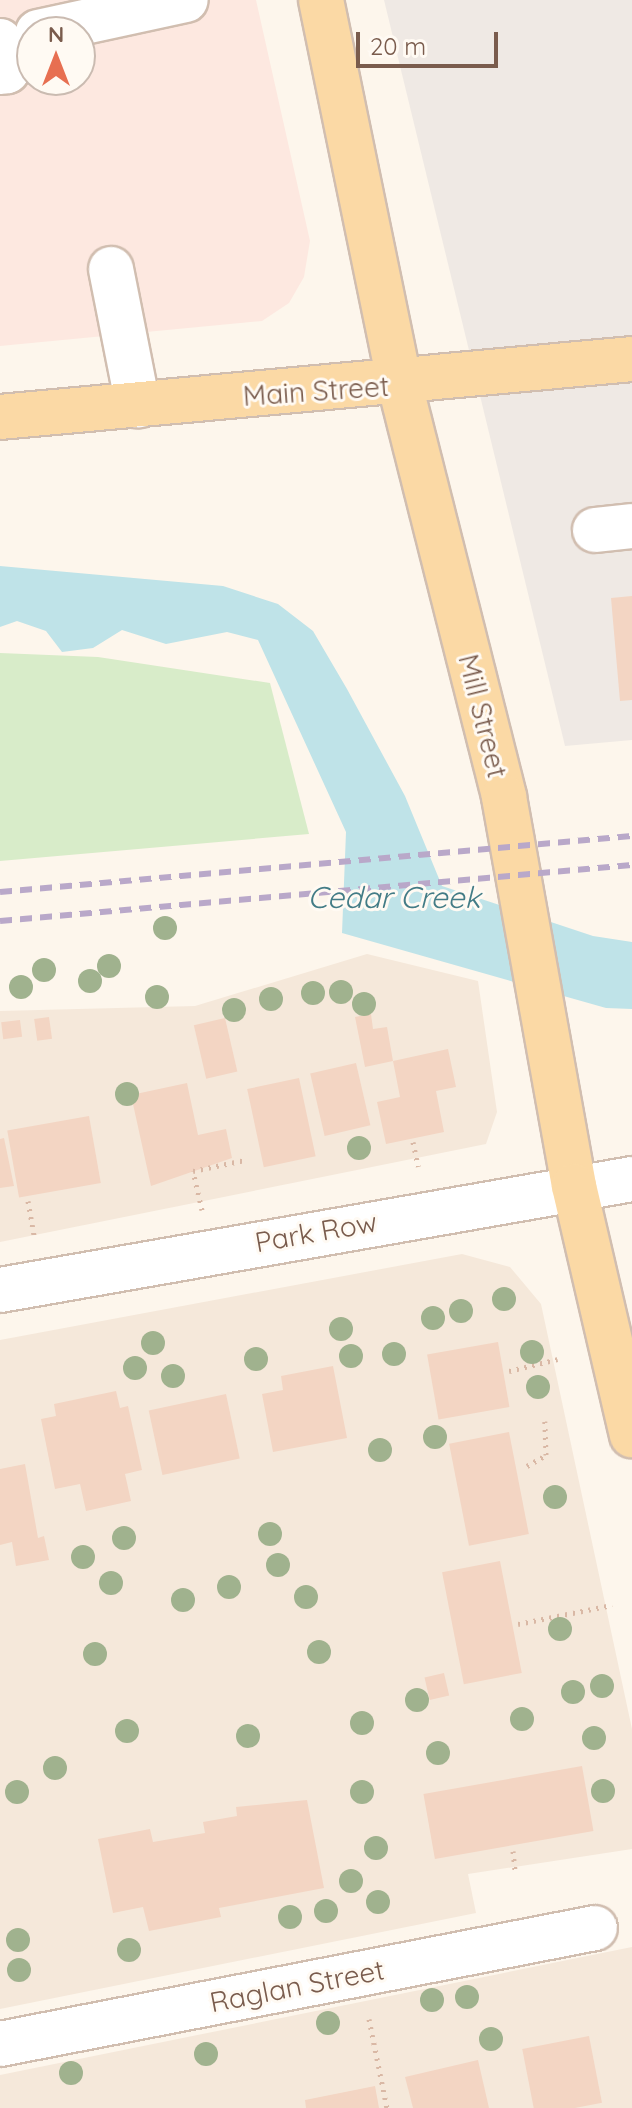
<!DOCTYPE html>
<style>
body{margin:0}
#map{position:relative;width:632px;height:2108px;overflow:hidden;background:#fdf6ec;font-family:Quicksand,sans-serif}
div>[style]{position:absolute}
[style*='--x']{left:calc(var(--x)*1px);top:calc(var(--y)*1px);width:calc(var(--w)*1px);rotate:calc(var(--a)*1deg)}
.residential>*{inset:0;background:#f5e8da}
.commercial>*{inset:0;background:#fde8e0}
.industrial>*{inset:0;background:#efe9e4}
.green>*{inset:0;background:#d8ecc9}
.water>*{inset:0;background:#bfe3e8}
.building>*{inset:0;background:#f3d5c3;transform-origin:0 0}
.path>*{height:5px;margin-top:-2.5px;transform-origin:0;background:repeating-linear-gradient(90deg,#d9b8a5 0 2px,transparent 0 8px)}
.roads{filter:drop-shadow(2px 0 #d1beb0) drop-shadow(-2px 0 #d1beb0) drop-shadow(0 2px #d1beb0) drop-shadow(0 -2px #d1beb0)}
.minor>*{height:44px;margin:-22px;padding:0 22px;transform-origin:22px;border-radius:22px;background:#fff}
.major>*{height:44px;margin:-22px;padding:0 22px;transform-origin:22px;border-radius:22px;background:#fbd9a5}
.rail>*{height:6px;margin-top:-3px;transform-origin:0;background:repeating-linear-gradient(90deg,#b9a8c9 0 12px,transparent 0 20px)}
.trees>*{width:24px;height:24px;margin:-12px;border-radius:50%;background:#a0b28e}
span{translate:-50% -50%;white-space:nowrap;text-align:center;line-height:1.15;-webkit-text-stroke:6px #fffaf3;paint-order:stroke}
.street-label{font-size:28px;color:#7a5c4d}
.water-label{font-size:30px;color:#437c86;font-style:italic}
.north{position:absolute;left:16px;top:16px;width:80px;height:80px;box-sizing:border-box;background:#fffaf3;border:2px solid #cabbb1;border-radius:50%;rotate:0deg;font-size:22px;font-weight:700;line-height:32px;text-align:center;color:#7a5c4d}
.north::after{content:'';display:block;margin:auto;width:28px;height:36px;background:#e76f51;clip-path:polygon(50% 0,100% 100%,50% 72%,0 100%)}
.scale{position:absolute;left:356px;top:32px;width:142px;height:36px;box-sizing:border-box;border:4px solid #7a5c4d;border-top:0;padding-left:10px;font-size:24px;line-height:28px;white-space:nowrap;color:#7a5c4d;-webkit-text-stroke:6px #fffaf3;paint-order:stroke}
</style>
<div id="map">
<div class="residential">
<div style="clip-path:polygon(367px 954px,478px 981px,497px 1112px,486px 1144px,0 1242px,0 1011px,195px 1006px)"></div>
<div style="clip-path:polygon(462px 1254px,510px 1267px,541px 1304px,632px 1729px,632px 1849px,468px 1874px,476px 1913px,0 2009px,0 1340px)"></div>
<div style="clip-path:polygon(632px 1947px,632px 2108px,0 2108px,0 2075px)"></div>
</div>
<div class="commercial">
<div style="clip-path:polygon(evenodd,0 0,256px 0,310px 241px,304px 277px,289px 303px,262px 321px,0 346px,0 0,32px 32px,80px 32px,80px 80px,32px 80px,32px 32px)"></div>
</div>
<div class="industrial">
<div style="clip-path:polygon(384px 0,632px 0,632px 740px,565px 746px)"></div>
</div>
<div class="green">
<div style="clip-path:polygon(0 653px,98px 657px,270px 683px,309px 834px,0 861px)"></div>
</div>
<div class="water">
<div style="clip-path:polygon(0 566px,223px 586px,278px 604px,313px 631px,347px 689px,405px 796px,442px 886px,593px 936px,632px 942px,632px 1009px,606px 1008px,342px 933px,346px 832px,258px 640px,227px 632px,166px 644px,122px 630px,93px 648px,62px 652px,46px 631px,17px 621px,0 627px)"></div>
</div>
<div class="building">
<div style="clip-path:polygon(632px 596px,632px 700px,620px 701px,611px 598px)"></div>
<div style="clip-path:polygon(371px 1014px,373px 1029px,387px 1027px,393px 1061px,448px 1049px,456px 1087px,436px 1091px,444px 1132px,386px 1144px,377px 1102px,400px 1097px,393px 1061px,365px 1067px,355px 1017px)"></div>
<div style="left:49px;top:1017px;width:22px;height:15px;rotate:82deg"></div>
<div style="left:225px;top:1018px;width:55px;height:32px;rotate:77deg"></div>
<div style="left:20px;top:1020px;width:17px;height:19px;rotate:83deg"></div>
<div style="left:356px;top:1063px;width:64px;height:47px;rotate:77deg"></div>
<div style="left:299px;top:1078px;width:80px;height:53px;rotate:78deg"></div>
<div style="clip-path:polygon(187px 1083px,198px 1135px,226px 1129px,232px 1158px,151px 1186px,131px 1095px)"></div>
<div style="left:89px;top:1116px;width:68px;height:83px;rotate:80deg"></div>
<div style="clip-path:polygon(4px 1138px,14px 1186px,0 1188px,0 1139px)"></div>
<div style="left:498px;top:1342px;width:66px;height:72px;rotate:80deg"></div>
<div style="clip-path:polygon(333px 1366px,347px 1438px,273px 1452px,262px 1394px,283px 1390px,281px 1376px)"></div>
<div style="clip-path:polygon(116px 1391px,120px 1408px,128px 1406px,142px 1470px,125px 1474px,131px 1501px,86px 1511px,80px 1484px,55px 1489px,41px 1419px,56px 1416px,54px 1404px)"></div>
<div style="left:226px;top:1394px;width:66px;height:79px;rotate:78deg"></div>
<div style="left:509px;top:1432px;width:104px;height:61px;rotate:79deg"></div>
<div style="clip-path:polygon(25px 1464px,38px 1538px,44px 1536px,49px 1560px,16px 1566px,12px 1542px,0 1545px,0 1469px)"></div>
<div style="left:500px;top:1561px;width:114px;height:59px;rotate:79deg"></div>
<div style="left:444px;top:1673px;width:23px;height:20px;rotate:77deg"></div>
<div style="left:582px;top:1766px;width:66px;height:161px;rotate:80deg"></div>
<div style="clip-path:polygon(307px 1800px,324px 1888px,219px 1908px,221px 1917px,149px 1931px,143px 1907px,113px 1913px,98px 1839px,150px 1829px,153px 1842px,205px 1833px,203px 1822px,237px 1816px,236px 1807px)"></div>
<div style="left:589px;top:2036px;width:68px;height:68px;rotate:79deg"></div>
<div style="clip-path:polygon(478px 2060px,489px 2108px,413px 2108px,405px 2077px)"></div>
<div style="clip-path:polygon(375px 2086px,379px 2108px,306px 2108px,305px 2100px)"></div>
</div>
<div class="path">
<div style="--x:413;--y:1142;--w:25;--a:78"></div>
<div style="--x:28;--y:1201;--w:39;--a:80"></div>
<div style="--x:202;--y:1210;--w:40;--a:-103"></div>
<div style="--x:193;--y:1171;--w:53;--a:-11.9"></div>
<div style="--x:509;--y:1371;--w:50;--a:-13.8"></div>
<div style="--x:527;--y:1466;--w:22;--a:-30"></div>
<div style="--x:546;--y:1455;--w:34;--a:-92"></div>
<div style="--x:518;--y:1624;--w:96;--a:-11.4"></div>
<div style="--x:513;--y:1851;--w:20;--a:84"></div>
<div style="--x:369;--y:2019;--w:91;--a:78.6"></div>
</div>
<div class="roads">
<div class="minor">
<div style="--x:38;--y:32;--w:151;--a:-12.2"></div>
<div style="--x:0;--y:41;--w:31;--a:77"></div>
<div style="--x:7;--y:71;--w:7;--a:172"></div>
<div style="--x:111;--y:269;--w:139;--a:78.8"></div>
<div style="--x:595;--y:530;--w:37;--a:-6"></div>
<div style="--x:0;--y:1290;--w:642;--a:-9.96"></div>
<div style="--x:0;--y:2044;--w:606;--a:-11.03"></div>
</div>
<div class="major">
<div style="--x:321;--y:0;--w:393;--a:78.4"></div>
<div style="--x:400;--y:385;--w:425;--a:75.8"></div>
<div style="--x:504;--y:797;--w:395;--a:79.8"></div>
<div style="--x:574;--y:1186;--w:256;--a:76.9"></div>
<div style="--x:0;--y:417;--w:635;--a:-5.24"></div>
</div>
</div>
<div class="rail">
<div style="--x:0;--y:892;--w:634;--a:-5.06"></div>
<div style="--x:0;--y:921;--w:634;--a:-5.06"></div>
</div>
<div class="trees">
<div style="left:165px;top:928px"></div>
<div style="left:109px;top:966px"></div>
<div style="left:44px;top:970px"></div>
<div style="left:90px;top:981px"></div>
<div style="left:21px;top:987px"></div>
<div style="left:341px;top:992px"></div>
<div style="left:313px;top:993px"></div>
<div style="left:157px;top:997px"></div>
<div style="left:271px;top:999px"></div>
<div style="left:364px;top:1004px"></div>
<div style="left:234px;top:1010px"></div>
<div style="left:127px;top:1094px"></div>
<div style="left:359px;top:1148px"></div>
<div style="left:504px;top:1299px"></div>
<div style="left:461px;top:1311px"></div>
<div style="left:433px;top:1318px"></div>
<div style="left:341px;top:1329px"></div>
<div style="left:153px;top:1343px"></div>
<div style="left:532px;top:1352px"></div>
<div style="left:394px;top:1354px"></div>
<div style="left:351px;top:1356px"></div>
<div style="left:256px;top:1359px"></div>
<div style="left:135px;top:1368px"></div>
<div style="left:173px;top:1376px"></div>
<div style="left:538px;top:1387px"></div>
<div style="left:435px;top:1437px"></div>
<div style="left:380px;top:1450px"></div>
<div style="left:555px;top:1497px"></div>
<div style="left:270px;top:1534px"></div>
<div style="left:124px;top:1538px"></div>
<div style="left:83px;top:1557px"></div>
<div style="left:278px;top:1565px"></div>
<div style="left:111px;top:1583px"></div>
<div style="left:229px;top:1587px"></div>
<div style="left:306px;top:1597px"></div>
<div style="left:183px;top:1600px"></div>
<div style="left:560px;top:1629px"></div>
<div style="left:319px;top:1652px"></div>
<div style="left:95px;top:1654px"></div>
<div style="left:602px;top:1686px"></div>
<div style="left:573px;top:1692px"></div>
<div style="left:417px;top:1700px"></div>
<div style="left:522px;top:1719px"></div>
<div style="left:362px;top:1723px"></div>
<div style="left:127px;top:1731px"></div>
<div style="left:248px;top:1736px"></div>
<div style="left:594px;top:1738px"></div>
<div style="left:438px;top:1753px"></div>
<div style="left:55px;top:1768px"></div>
<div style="left:603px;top:1791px"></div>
<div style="left:17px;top:1792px"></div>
<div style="left:362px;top:1792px"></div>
<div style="left:376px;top:1848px"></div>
<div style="left:351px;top:1881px"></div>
<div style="left:378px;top:1902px"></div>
<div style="left:326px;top:1911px"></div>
<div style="left:290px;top:1917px"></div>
<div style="left:18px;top:1940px"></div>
<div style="left:129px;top:1950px"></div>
<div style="left:19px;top:1970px"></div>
<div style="left:467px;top:1997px"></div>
<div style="left:432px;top:2000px"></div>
<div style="left:328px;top:2023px"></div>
<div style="left:491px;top:2039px"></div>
<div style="left:206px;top:2054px"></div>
<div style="left:71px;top:2073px"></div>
</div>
<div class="street-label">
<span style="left:316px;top:391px;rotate:-4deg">Main Street</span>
<span style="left:483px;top:716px;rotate:76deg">Mill Street</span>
<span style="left:316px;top:1232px;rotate:-10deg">Park Row</span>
<span style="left:297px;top:1986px;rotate:-11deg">Raglan Street</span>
</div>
<div class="water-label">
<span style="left:394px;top:897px">Cedar Creek</span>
</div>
<div class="north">N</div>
<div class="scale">20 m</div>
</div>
